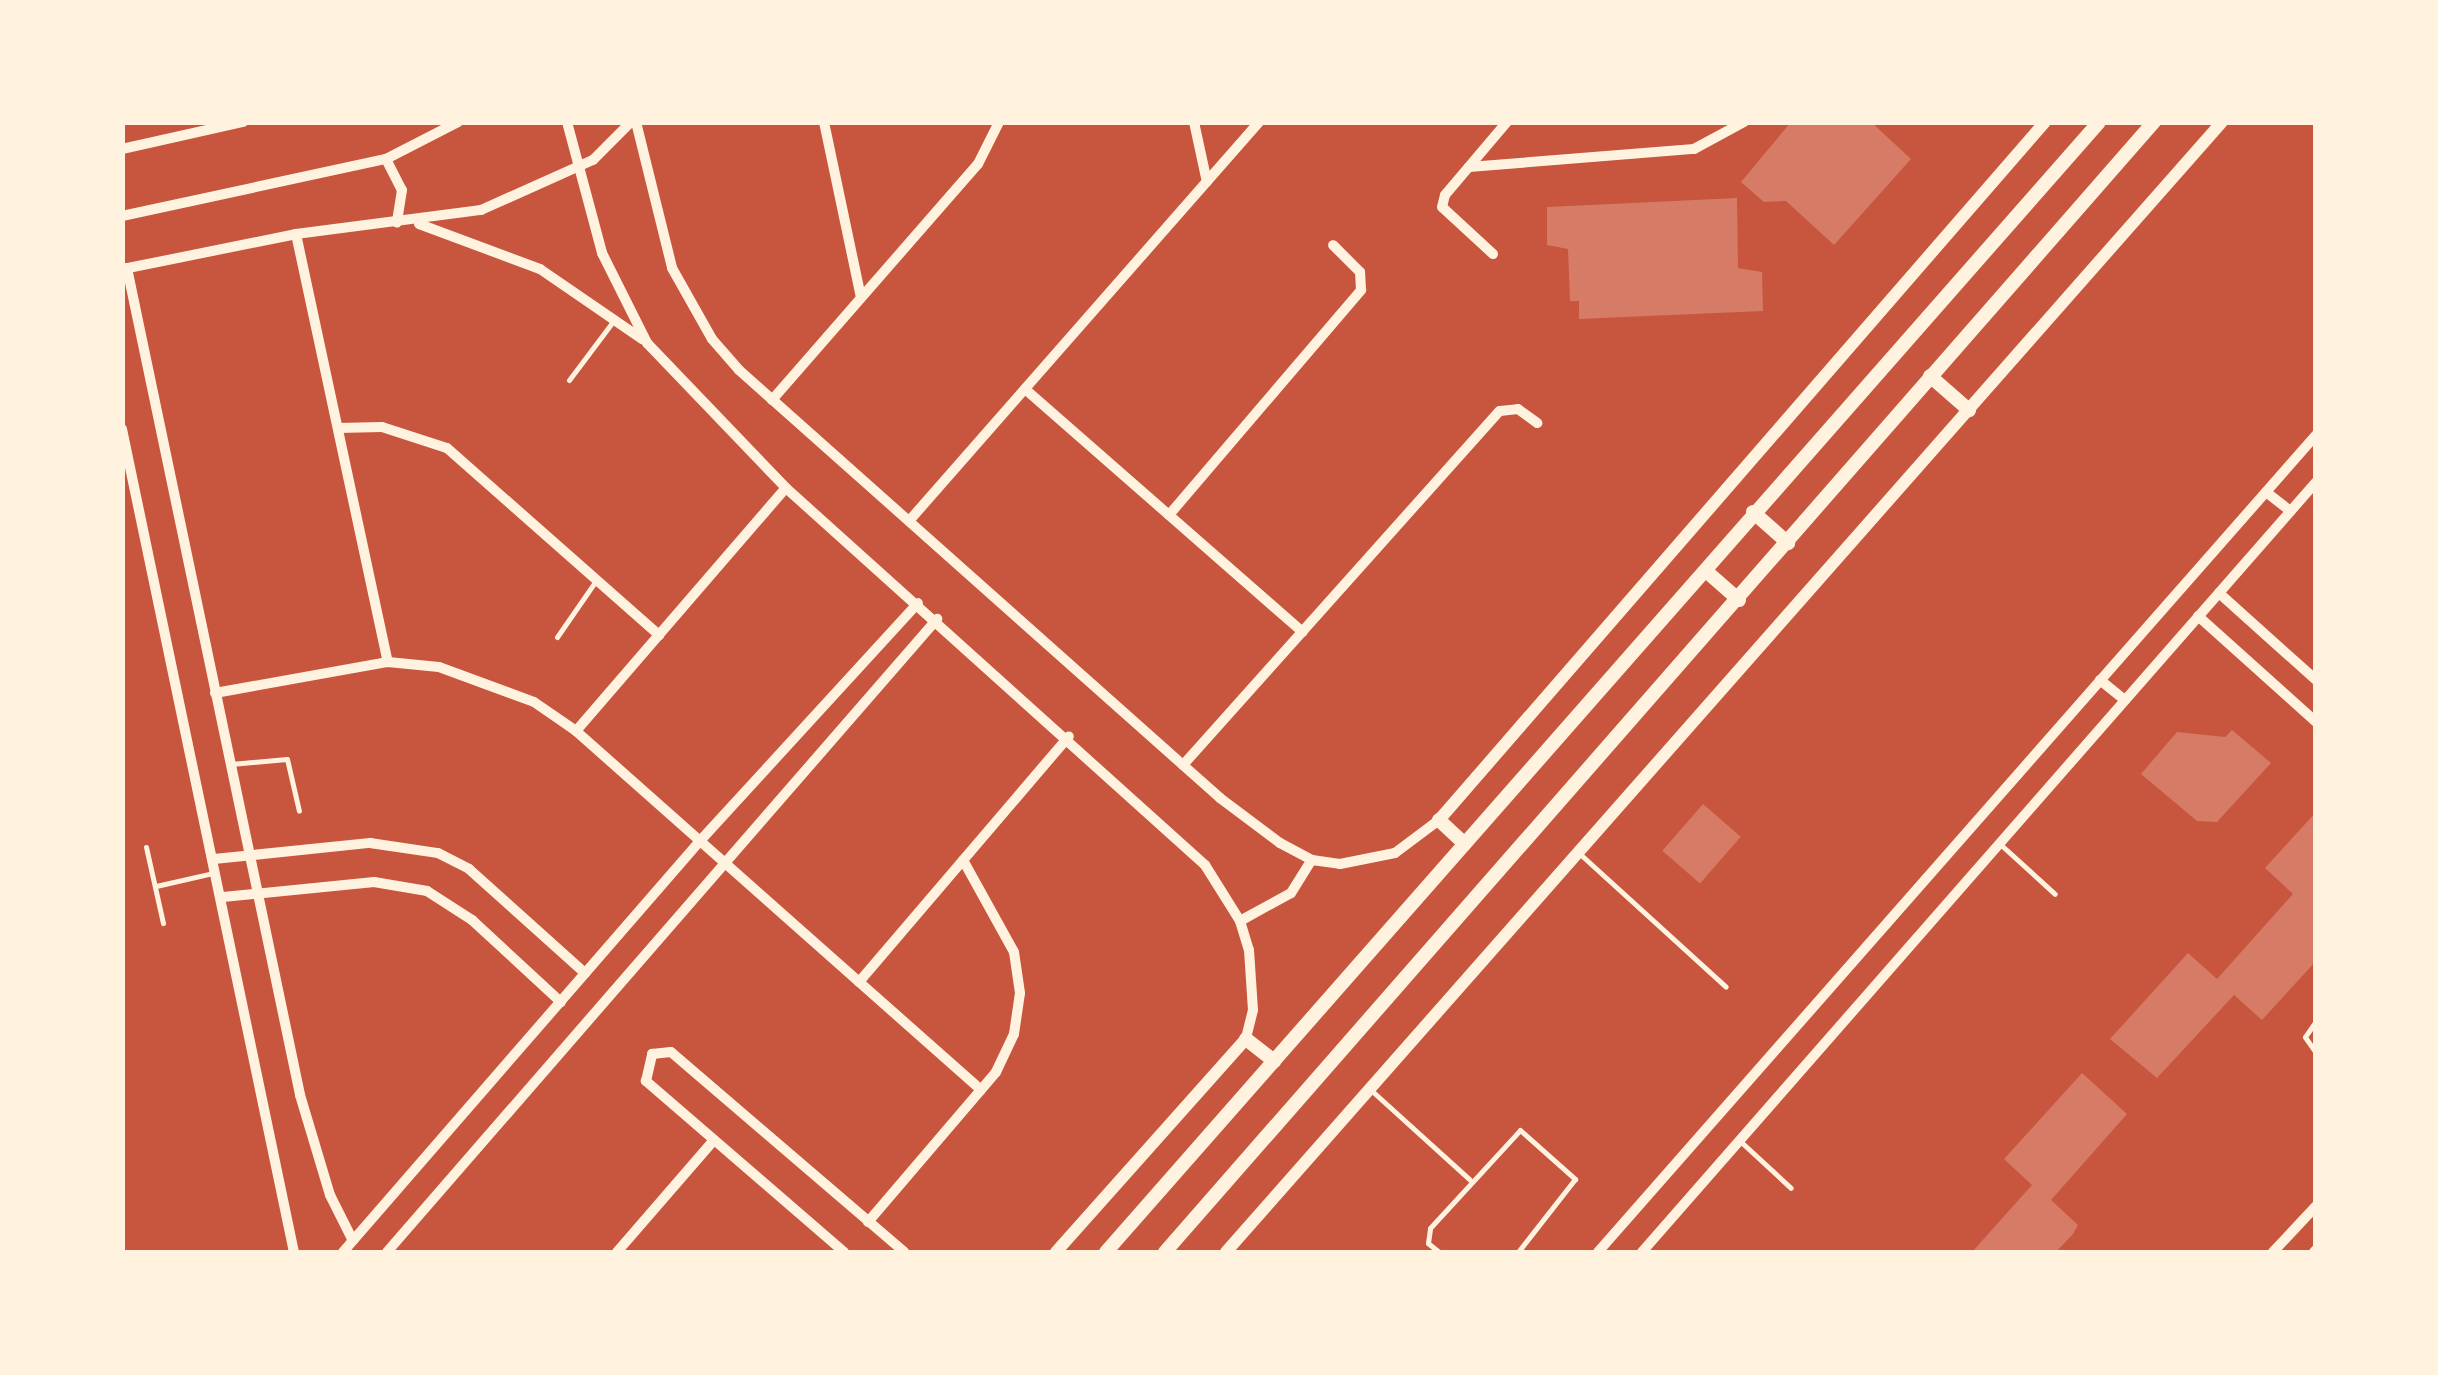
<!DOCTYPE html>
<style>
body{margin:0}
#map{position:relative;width:2438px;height:1375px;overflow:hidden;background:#c8553d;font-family:Barlow,sans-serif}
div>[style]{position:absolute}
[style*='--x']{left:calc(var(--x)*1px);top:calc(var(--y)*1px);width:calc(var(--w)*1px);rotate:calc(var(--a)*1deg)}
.building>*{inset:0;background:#d67c66;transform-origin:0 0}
.service>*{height:5px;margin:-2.5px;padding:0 2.5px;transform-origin:2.5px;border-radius:2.5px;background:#fff3e0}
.minor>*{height:10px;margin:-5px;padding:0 5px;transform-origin:5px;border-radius:5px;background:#fff3e0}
.tertiary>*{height:12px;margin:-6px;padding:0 6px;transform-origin:6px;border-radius:6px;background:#fff3e0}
.secondary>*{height:14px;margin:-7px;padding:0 7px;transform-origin:7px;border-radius:7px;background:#fff3e0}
span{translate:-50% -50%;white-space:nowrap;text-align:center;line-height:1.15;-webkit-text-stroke:8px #fff3e0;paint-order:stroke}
.frame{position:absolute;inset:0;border:125px solid #fff3e0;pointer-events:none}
</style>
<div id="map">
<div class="building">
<div style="clip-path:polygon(1791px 122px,1871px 122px,1911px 159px,1834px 245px,1786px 201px,1764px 202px,1741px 182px)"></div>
<div style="clip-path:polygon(1737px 198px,1738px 268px,1762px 272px,1763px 311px,1579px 319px,1579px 301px,1570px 301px,1568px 249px,1547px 245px,1547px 207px)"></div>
<div style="clip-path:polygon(2232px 730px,2271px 763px,2217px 822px,2197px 821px,2141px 774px,2177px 732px,2225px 737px)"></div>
<div style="left:1703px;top:804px;width:50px;height:62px;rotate:41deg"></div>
<div style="clip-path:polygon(2316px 812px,2316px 961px,2262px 1020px,2234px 995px,2157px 1078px,2110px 1039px,2188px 953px,2217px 979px,2293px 894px,2265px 868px)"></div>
<div style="clip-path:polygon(2082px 1073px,2127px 1114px,2051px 1200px,2078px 1225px,2073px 1234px,2056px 1252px,1972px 1252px,2032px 1185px,2004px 1159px)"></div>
</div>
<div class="service">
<div style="--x:569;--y:380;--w:75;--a:-53.1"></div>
<div style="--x:557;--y:637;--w:67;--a:-55.4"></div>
<div style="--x:231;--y:764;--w:56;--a:-5.1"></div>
<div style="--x:287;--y:759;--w:53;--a:77"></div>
<div style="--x:2000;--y:844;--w:74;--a:42.3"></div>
<div style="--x:146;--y:847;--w:78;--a:77.4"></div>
<div style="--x:1580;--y:854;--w:197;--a:42.3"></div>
<div style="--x:156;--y:886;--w:58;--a:-12.8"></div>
<div style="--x:2316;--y:1021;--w:19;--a:125"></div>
<div style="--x:2305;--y:1037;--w:19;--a:55"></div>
<div style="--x:1372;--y:1091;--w:132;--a:42.2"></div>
<div style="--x:1740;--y:1141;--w:69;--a:42.7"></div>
<div style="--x:1439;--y:1252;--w:14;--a:-141"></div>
<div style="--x:1428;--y:1243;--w:15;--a:-82"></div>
<div style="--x:1430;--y:1228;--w:133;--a:-47.4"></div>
<div style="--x:1520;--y:1130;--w:74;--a:41.7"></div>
<div style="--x:1575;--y:1179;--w:93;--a:128"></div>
</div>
<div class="minor">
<div style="--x:567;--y:122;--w:136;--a:75"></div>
<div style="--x:602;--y:253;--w:101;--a:63.4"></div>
<div style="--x:647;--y:343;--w:201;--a:46.2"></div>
<div style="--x:786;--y:488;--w:564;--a:41.98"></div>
<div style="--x:1205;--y:865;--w:66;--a:58"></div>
<div style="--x:1240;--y:921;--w:30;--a:73"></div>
<div style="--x:1249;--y:950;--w:60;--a:86.2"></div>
<div style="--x:1253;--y:1010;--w:30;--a:104"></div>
<div style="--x:636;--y:122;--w:150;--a:76.1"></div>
<div style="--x:672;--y:268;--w:81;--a:60.6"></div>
<div style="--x:712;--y:339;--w:41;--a:48.9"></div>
<div style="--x:739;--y:370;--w:644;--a:41.66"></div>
<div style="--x:1220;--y:798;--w:75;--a:36.9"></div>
<div style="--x:1280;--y:843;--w:36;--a:28"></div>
<div style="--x:1312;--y:860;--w:28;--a:8"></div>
<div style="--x:1340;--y:864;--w:56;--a:-11.3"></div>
<div style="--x:1395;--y:853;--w:55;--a:-36.9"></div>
<div style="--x:824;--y:122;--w:179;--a:78.1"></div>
<div style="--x:1194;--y:122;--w:61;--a:77.8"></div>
<div style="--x:122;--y:149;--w:124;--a:-12.6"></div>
<div style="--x:386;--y:159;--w:35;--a:63"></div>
<div style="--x:402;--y:190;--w:33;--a:99"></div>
<div style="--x:1469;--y:167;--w:226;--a:-4.6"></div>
<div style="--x:1694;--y:149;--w:57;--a:-28.4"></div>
<div style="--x:122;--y:216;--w:270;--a:-12.2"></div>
<div style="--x:386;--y:159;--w:81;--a:-27.2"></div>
<div style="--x:419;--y:224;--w:129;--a:20.4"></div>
<div style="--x:540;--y:269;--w:124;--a:34.5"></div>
<div style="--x:296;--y:234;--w:438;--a:77.9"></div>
<div style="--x:1493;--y:254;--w:69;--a:-137.3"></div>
<div style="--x:1442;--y:207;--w:12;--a:-76"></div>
<div style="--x:1445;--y:195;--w:96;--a:-49.7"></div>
<div style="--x:127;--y:268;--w:845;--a:78.18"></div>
<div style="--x:300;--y:1095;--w:104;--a:73.3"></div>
<div style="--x:330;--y:1195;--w:51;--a:63.4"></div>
<div style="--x:123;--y:269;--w:177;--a:-11.4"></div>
<div style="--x:296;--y:234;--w:187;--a:-7.4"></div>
<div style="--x:481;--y:210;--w:123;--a:-24.1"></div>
<div style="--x:593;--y:160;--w:54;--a:-45"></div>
<div style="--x:1025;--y:389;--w:369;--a:41.2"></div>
<div style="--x:772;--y:400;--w:313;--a:-48.9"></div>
<div style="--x:978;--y:164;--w:47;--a:-63.4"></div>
<div style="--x:338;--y:428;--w:44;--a:-1.3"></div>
<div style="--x:382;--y:427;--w:68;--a:17.9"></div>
<div style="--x:447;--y:448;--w:283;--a:41.4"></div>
<div style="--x:122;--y:429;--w:841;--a:78.2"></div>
<div style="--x:2266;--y:492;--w:31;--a:38"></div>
<div style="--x:1169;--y:515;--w:296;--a:-49.5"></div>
<div style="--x:1361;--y:290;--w:18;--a:-93"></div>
<div style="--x:1360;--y:272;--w:38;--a:-135"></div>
<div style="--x:909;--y:521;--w:531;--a:-48.74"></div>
<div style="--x:2219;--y:593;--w:130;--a:41.9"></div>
<div style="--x:2198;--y:616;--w:159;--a:41.9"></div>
<div style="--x:2100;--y:680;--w:32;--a:39"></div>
<div style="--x:215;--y:693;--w:176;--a:-10.2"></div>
<div style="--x:388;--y:662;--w:51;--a:5.6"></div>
<div style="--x:439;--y:667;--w:101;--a:20.2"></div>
<div style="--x:534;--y:702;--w:51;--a:34.6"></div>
<div style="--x:576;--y:731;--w:541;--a:41.55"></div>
<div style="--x:576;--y:731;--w:321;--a:-49.2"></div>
<div style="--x:1183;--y:765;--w:475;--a:-48.2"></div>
<div style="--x:1500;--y:411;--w:18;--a:-6"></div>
<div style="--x:1518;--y:409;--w:24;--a:36"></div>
<div style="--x:214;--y:859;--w:157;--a:-5.9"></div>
<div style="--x:370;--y:843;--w:69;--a:8.4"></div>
<div style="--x:438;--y:853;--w:35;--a:27"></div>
<div style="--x:469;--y:869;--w:156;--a:41.9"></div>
<div style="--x:223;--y:897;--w:152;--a:-5.7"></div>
<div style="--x:374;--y:882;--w:54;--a:9.6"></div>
<div style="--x:427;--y:891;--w:54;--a:32.8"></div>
<div style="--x:472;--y:920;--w:121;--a:42.7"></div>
<div style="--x:1240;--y:921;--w:58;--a:-28.8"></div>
<div style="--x:1291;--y:893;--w:39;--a:-58"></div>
<div style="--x:859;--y:982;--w:323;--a:-49.5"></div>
<div style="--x:868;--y:1222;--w:197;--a:-49.5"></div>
<div style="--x:996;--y:1072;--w:42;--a:-64.7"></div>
<div style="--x:1014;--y:1034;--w:41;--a:-81.7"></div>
<div style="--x:1020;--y:993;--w:41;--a:-98.3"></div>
<div style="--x:1014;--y:952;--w:105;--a:-119"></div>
<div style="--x:343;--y:1252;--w:543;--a:-49.03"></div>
<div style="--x:699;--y:842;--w:324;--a:-47.5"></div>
<div style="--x:387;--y:1252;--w:839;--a:-49.01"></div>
<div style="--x:617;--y:1252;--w:148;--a:-49.1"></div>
<div style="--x:844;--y:1252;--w:262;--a:-139.2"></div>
<div style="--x:646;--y:1081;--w:28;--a:-77"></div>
<div style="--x:652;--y:1054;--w:19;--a:-6"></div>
<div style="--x:671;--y:1052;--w:307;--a:40.6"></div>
<div style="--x:1598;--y:1252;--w:1088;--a:-48.69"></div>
<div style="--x:1642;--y:1252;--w:1023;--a:-48.8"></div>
<div style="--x:2273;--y:1252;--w:63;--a:-46.9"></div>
<div style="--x:2314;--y:1252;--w:3;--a:-45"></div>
</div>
<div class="tertiary">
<div style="--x:1439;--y:820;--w:924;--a:-49.04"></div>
<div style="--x:1056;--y:1252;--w:285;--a:-48.3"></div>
<div style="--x:1226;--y:1252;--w:1506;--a:-48.61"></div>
</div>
<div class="secondary">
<div style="--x:1930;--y:376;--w:52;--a:41.1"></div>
<div style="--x:1753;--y:512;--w:47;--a:41.5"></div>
<div style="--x:1706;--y:571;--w:44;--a:41.3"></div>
<div style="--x:1439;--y:820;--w:35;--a:43"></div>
<div style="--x:1246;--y:1039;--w:36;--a:38"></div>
<div style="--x:1106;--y:1252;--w:1504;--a:-48.69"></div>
<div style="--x:1165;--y:1252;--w:1502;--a:-48.81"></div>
</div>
<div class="frame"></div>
</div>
